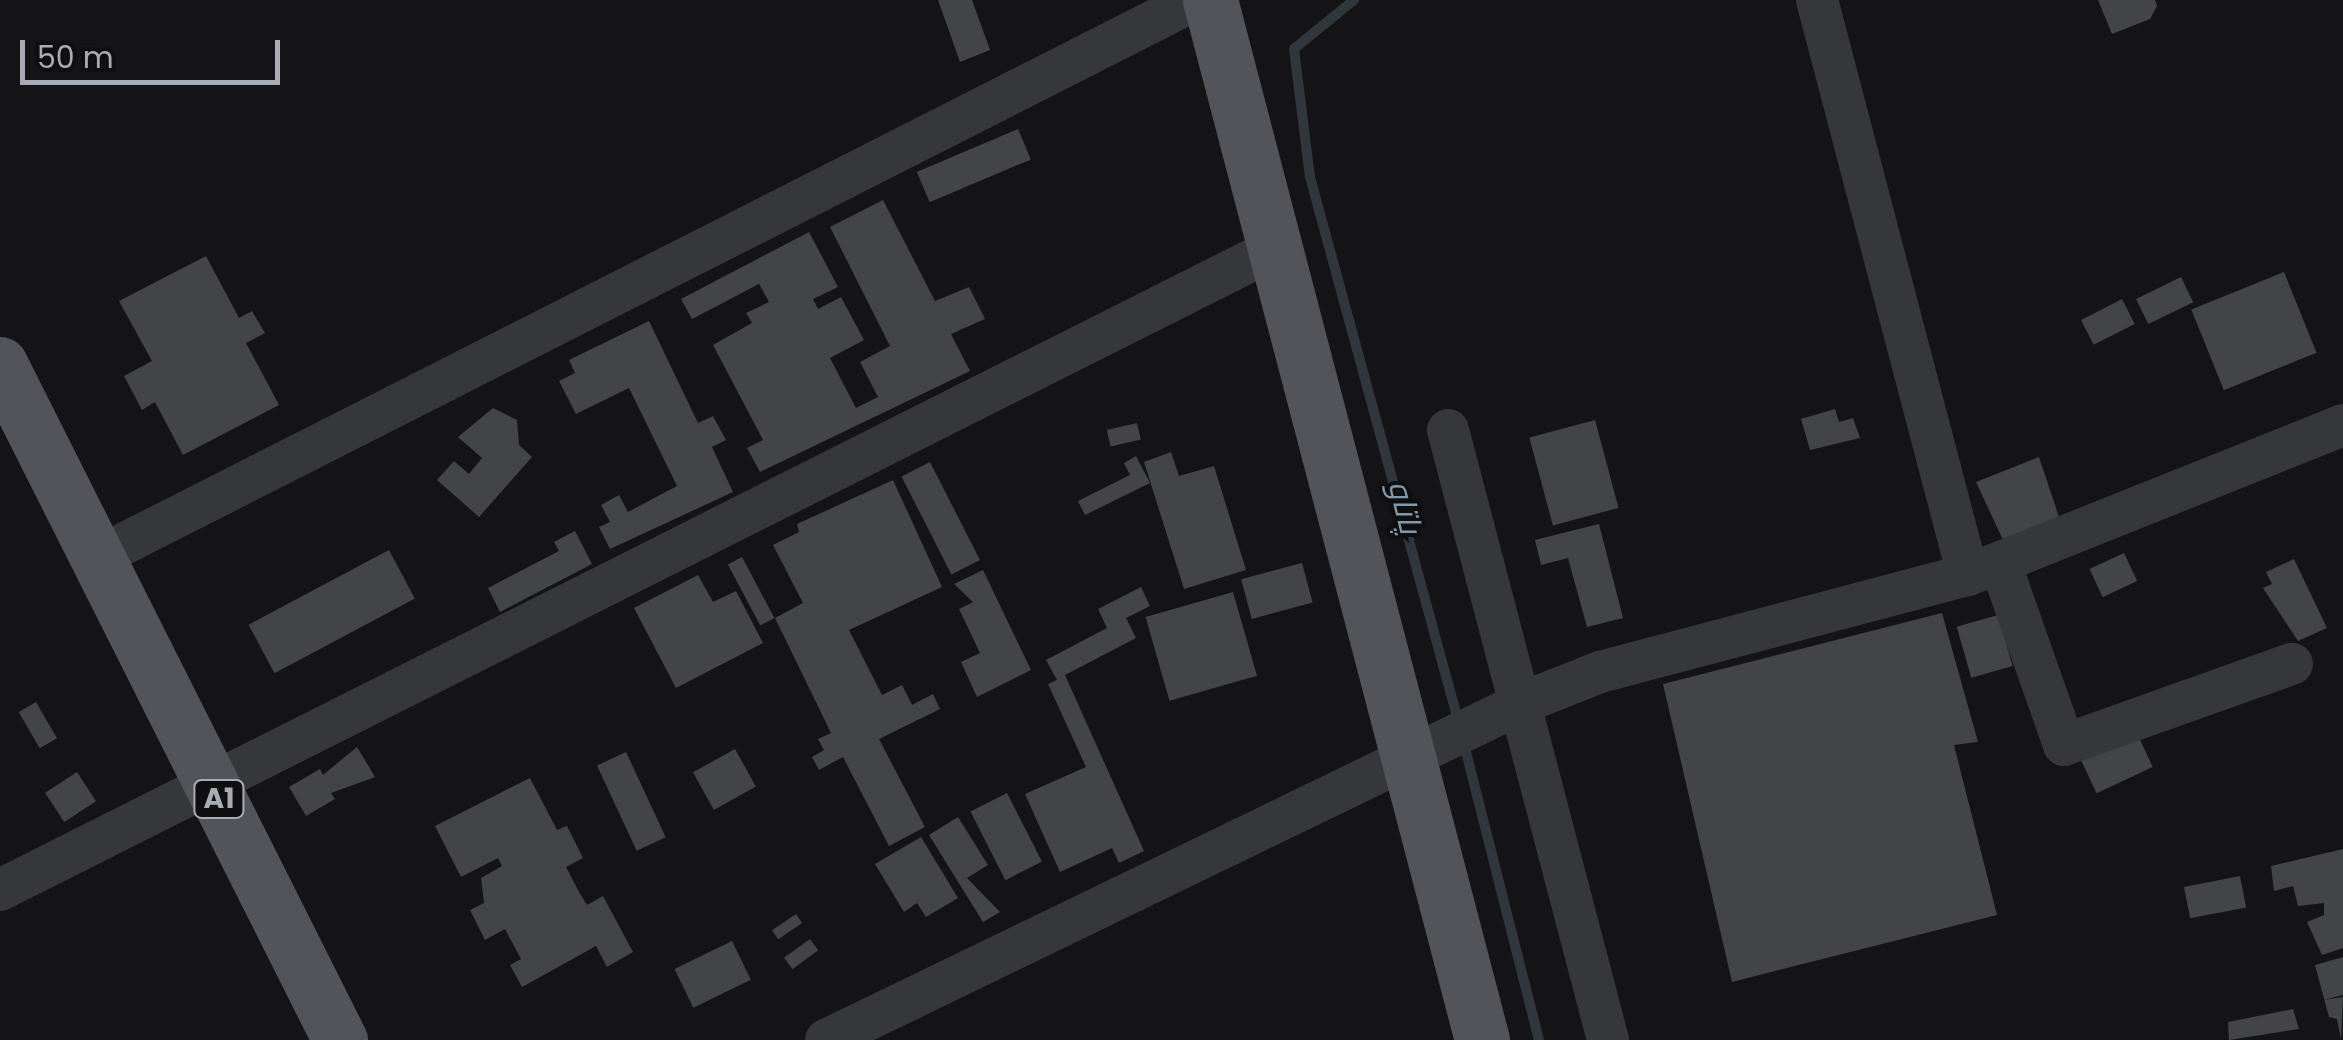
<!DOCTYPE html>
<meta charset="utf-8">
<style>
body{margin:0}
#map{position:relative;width:2343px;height:1040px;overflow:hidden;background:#141416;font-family:Poppins,Cairo,sans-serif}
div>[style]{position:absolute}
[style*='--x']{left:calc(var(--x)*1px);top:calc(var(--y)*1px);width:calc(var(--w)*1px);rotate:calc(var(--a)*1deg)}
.stream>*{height:10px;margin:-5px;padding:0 5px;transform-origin:5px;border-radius:5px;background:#2f373d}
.building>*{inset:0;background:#434448;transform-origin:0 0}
.minor>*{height:42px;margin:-21px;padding:0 21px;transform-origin:21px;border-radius:21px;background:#36373a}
.primary>*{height:55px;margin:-27.5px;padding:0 27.5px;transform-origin:27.5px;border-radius:27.5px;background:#525459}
span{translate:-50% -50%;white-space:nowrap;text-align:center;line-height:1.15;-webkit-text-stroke:8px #0f0f11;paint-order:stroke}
.shield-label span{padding:2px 8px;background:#0f0f11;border:2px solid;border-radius:8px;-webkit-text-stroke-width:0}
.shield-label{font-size:28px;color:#a8acb4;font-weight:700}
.water-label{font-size:32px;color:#8399ab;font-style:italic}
.scale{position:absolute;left:20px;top:40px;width:260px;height:45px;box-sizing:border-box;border:5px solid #a8acb4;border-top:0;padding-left:12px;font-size:30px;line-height:35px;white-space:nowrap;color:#a8acb4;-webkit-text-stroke:8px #0f0f11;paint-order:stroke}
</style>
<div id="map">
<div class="stream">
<div style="--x:1354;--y:0;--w:77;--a:140.8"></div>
<div style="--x:1294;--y:49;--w:129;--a:82.9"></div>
<div style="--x:1310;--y:177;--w:567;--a:74.76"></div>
<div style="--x:1463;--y:740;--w:309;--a:75.8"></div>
</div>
<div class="building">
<div style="clip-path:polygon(938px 0,972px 0,990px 50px,960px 62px)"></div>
<div style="clip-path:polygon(2098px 0,2155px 0,2157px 6px,2150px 19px,2112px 34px)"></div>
<div style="left:1018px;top:129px;width:33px;height:110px;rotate:67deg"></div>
<div style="clip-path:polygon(883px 200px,935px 301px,969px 287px,985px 319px,951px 334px,970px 371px,760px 472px,747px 448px,763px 440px,713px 345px,752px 323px,746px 313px,769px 302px,759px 284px,692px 319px,681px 299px,809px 232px,838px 287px,813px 299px,818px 309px,841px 297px,864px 340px,830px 358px,856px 408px,878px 397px,860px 362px,890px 346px,830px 227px)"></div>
<div style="clip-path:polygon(206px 256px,239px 318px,252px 311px,265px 333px,246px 343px,279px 405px,183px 455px,155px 402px,142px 410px,124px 376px,152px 361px,119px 301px)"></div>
<div style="left:2284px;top:272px;width:87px;height:100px;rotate:68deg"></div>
<div style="left:2181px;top:277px;width:28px;height:50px;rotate:64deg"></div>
<div style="left:2122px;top:299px;width:28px;height:46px;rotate:63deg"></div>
<div style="clip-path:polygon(649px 321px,698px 423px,713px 416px,726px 440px,712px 447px,733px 492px,610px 549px,599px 527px,610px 522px,601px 505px,619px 495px,628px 512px,677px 486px,629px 388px,576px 414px,559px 381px,575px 373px,569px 360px)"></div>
<div style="clip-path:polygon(493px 408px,517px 420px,519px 445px,532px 457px,479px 517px,437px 480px,454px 461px,469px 474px,482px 458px,458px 437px)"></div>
<div style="clip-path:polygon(1835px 409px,1839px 422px,1853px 418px,1860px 438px,1810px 450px,1801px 419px)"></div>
<div style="left:1595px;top:420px;width:91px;height:68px;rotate:75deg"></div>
<div style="left:1137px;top:423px;width:17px;height:31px;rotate:77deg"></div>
<div style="clip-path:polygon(1171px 452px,1179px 476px,1214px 466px,1246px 570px,1184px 589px,1144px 462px)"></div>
<div style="clip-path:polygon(1136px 456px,1150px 483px,1085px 515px,1078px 501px,1130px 475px,1124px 463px)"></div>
<div style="clip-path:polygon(2039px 457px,2060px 520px,2003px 540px,1976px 482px)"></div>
<div style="left:930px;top:462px;width:110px;height:32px;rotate:63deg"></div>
<div style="clip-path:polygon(893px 480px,942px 587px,849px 630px,882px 695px,902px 685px,912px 705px,933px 694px,940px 709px,879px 739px,925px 827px,889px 846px,843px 757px,819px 770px,812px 757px,824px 750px,818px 739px,831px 733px,775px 618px,803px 603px,773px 545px,799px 532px,797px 524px)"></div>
<div style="clip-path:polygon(1599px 524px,1623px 618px,1587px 627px,1568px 558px,1541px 565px,1535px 540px)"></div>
<div style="clip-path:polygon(575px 531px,592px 564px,500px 612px,488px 588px,559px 551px,554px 542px)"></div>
<div style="left:389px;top:550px;width:55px;height:159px;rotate:62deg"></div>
<div style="left:2124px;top:553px;width:31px;height:38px;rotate:65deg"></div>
<div style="left:742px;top:557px;width:69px;height:16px;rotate:62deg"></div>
<div style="clip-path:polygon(2294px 559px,2327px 628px,2298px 641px,2263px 588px,2272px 584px,2266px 572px)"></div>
<div style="left:1302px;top:563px;width:41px;height:63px;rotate:75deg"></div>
<div style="clip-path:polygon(983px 570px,1031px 670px,977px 697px,961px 662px,980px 653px,959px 609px,973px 602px,954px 584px)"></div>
<div style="clip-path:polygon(698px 575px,713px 602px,736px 591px,763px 643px,676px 688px,634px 608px)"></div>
<div style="clip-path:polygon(1141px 587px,1150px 606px,1126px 618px,1136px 638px,1065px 675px,1144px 851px,1119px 863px,1112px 848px,1060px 872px,1025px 794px,1086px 767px,1048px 684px,1057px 680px,1046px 660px,1107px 628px,1098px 609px)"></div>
<div style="left:1233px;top:592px;width:87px;height:91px;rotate:74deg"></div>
<div style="clip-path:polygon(1942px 613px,1978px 742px,1954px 745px,1997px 915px,1732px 982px,1663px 684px)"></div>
<div style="left:1998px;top:615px;width:53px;height:43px;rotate:74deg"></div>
<div style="left:36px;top:702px;width:42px;height:20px;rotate:60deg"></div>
<div style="left:2135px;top:729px;width:42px;height:62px;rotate:65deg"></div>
<div style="clip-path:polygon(357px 747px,375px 777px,331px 793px,335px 799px,306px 816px,289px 787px,320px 769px,323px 775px)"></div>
<div style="left:735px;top:749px;width:43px;height:48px;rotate:61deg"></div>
<div style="left:626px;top:752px;width:94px;height:32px;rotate:65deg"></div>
<div style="left:77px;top:772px;width:35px;height:38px;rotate:57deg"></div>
<div style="clip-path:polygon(530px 778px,557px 830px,567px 826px,583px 858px,566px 867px,579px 892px,587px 905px,603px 896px,633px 952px,607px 967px,596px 946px,522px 987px,510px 965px,521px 959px,505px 929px,485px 940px,470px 910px,484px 903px,481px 878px,502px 866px,498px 858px,461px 877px,435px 826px)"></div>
<div style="left:1007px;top:793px;width:77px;height:41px;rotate:63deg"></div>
<div style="clip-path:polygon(958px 817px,988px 865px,967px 878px,1000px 912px,983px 922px,929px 835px)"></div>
<div style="clip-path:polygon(921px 837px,958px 898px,926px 917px,917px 903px,904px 912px,875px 864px)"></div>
<div style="clip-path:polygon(2343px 849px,2343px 948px,2322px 955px,2307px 922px,2324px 915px,2324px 903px,2298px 906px,2293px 886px,2274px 891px,2271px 866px)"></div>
<div style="left:2240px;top:876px;width:32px;height:57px;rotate:79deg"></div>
<div style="left:796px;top:914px;width:11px;height:29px;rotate:56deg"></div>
<div style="left:810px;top:939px;width:14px;height:32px;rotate:54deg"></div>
<div style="left:732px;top:941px;width:43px;height:64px;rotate:64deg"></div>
<div style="clip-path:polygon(2343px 957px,2343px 995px,2324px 1000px,2343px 997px,2341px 1040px,2337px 1019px,2329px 1017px,2315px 965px)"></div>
<div style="clip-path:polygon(2293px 1009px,2299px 1029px,2229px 1040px,2228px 1022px)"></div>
</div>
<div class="minor">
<div style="--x:1817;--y:0;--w:594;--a:75.29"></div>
<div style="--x:1448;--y:430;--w:631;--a:75.3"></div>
<div style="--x:96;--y:558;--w:1233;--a:-26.92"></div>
<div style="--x:2000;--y:563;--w:193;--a:70.6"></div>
<div style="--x:2064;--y:745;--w:242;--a:-19.6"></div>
<div style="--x:0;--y:890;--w:1428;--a:-26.71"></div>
<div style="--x:826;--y:1040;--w:773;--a:-25.84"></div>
<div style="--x:1522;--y:703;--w:84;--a:-21.7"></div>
<div style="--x:1600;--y:672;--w:381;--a:-14.8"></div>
<div style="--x:1968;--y:575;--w:404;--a:-21.8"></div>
</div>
<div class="primary">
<div style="--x:1210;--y:0;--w:1075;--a:75.34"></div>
<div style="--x:0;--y:364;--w:757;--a:63.3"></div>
</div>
<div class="shield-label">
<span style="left:219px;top:799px">A1</span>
</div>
<div class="water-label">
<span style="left:1405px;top:507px;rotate:76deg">پاتاو</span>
</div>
<div class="scale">50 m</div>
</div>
